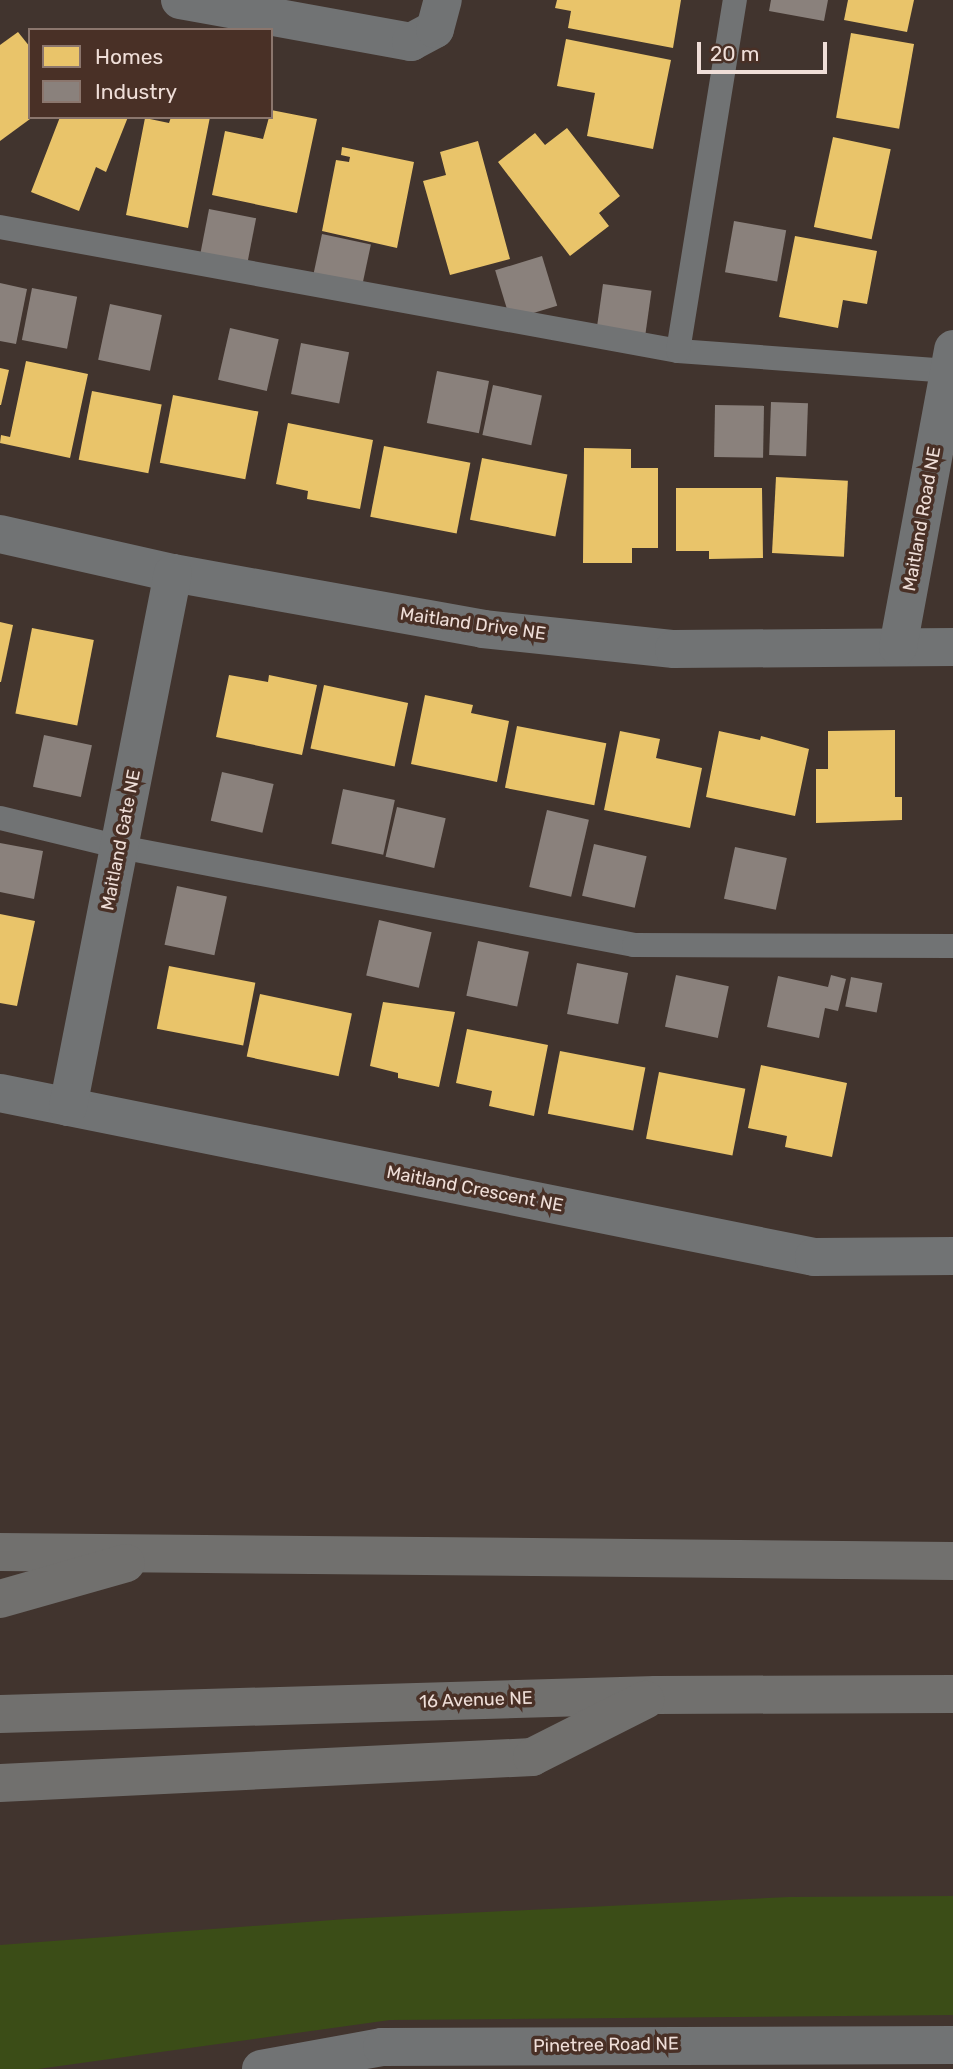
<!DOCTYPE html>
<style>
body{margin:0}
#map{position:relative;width:953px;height:2069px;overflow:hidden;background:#41342e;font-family:Rubik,sans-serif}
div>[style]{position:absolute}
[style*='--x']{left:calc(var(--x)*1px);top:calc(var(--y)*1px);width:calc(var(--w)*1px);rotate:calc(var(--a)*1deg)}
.green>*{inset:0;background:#3b4d17}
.homes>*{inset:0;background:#e9c46a;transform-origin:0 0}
.industry>*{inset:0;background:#8a817c;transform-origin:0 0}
.lane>*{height:24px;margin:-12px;padding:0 12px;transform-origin:12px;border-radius:12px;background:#717374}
.street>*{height:38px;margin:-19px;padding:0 19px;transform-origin:19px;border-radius:19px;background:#717374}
.highway>*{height:38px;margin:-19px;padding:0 19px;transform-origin:19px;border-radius:19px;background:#71706e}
span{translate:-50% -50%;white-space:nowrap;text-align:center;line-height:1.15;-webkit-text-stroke:7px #493026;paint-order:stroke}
.street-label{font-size:18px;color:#efded8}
.legend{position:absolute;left:28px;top:28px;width:245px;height:91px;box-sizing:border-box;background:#493026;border:2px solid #8b766d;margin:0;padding:9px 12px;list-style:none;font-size:21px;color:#efded8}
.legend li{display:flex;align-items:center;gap:14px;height:35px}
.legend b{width:35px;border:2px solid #8b766d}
.scale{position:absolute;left:697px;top:42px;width:130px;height:32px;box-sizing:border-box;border:4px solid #efded8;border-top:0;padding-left:9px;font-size:21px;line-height:24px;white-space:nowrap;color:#efded8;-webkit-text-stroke:5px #493026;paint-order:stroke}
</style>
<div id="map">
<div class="green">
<div style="clip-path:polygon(953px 1896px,953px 2015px,390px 2020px,38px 2069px,0 2069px,0 1945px,346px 1919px,789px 1897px)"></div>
</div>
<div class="homes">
<div style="clip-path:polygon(557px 0,681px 0,673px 48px,568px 28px,571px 11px,555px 8px)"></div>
<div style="clip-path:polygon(848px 0,914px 0,907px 32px,844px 20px)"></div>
<div style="clip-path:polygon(18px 32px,30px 47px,30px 119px,0 141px,0 45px)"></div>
<div style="left:851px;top:33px;width:64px;height:86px;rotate:10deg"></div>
<div style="clip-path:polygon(566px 39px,671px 60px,653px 149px,587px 136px,595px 93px,557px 86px)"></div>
<div style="clip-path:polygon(271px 110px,317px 119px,297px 213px,212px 195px,225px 131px,263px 139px)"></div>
<div style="clip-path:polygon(60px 117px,128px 117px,106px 172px,96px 167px,79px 211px,31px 192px)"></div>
<div style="clip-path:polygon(171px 117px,210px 117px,188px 228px,126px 215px,145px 118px,169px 123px)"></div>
<div style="clip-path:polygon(567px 128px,620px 196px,599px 213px,609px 226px,570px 256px,498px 162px,535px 133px,545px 145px)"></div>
<div style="left:833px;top:137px;width:59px;height:92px;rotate:12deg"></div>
<div style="clip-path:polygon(478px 141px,510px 259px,450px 275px,423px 181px,446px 175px,440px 152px)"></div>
<div style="clip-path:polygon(342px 147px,414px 162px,397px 248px,322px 231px,336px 160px,349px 162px,350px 157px,341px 155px)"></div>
<div style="clip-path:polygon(795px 236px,877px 251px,867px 304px,843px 300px,838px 328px,779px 317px)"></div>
<div style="clip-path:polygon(26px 361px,88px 374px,70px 458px,0 443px,1px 435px,10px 437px)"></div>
<div style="clip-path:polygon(0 368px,9px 370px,1px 405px,0 405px)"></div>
<div style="left:92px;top:391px;width:71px;height:70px;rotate:11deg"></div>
<div style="left:173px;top:395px;width:87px;height:69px;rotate:11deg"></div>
<div style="clip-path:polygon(288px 423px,373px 440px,360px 509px,307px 499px,308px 491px,276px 484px)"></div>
<div style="left:384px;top:446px;width:88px;height:72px;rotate:11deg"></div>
<div style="clip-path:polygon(584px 448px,631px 449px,631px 468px,658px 468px,658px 548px,632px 548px,632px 563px,583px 563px)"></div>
<div style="left:482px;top:458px;width:87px;height:63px;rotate:11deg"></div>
<div style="left:776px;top:477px;width:72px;height:76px;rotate:3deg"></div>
<div style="clip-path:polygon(676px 488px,762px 488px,763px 558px,709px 559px,709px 551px,676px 551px)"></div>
<div style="clip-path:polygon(0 622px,13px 625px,1px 682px,0 682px)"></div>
<div style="left:32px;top:628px;width:63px;height:87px;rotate:11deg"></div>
<div style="clip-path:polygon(229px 675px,268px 682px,269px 675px,317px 685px,302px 755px,216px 737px)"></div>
<div style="left:324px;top:685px;width:86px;height:65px;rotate:12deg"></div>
<div style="clip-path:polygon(425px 695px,473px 705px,471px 713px,509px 721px,497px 782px,411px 764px)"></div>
<div style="left:517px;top:726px;width:91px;height:63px;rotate:11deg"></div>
<div style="clip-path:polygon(895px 730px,895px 797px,902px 797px,902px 820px,816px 823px,816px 769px,828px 769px,828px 731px)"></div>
<div style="clip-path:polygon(620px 731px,660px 739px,656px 758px,702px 768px,690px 828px,604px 810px)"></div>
<div style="clip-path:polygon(719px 731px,760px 740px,761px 736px,809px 749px,795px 816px,706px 797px)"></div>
<div style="clip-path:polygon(0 914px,35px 921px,17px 1006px,0 1003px)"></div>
<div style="left:169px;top:966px;width:88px;height:64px;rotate:11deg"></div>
<div style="left:260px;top:994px;width:94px;height:64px;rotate:12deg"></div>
<div style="clip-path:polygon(383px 1002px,455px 1012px,439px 1087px,398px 1078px,398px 1073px,370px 1066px)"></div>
<div style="clip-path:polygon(467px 1029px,548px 1045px,534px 1116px,489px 1106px,492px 1091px,456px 1083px)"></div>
<div style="left:560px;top:1051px;width:87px;height:64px;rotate:11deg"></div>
<div style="clip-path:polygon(761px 1065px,847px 1083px,832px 1157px,785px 1147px,787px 1136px,748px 1128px)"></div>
<div style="left:659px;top:1072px;width:88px;height:68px;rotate:11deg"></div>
</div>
<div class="industry">
<div style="clip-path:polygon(771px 0,828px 0,824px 21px,769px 11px)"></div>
<div style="left:209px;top:209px;width:48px;height:47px;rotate:11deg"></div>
<div style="left:734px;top:221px;width:53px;height:52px;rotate:10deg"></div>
<div style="left:322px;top:234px;width:50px;height:46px;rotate:12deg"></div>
<div style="left:542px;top:256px;width:52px;height:49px;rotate:73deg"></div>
<div style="clip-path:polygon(0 283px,27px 289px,16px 344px,0 341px)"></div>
<div style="left:603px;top:284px;width:49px;height:49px;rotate:8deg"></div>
<div style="left:32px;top:288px;width:46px;height:53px;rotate:11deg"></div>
<div style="left:110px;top:304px;width:53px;height:57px;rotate:12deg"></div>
<div style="left:230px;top:328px;width:50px;height:53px;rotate:13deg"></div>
<div style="left:301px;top:343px;width:49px;height:52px;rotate:11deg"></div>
<div style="left:437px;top:371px;width:53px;height:53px;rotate:11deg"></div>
<div style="left:493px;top:385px;width:50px;height:51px;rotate:12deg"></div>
<div style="left:771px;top:402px;width:37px;height:53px;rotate:2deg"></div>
<div style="left:715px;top:405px;width:49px;height:52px;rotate:1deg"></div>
<div style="left:44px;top:735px;width:49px;height:53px;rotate:12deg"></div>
<div style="left:222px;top:772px;width:53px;height:50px;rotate:13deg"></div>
<div style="left:343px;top:789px;width:53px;height:56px;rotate:12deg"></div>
<div style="left:397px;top:807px;width:50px;height:51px;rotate:13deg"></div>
<div style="left:547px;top:810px;width:43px;height:79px;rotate:13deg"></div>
<div style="clip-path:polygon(0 843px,43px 851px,34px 899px,0 892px)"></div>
<div style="left:594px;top:844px;width:54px;height:53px;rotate:13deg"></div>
<div style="left:735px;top:847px;width:53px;height:53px;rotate:12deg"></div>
<div style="left:177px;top:886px;width:51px;height:60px;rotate:12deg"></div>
<div style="left:379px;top:920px;width:54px;height:57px;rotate:13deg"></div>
<div style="left:478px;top:941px;width:52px;height:56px;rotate:12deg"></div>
<div style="left:577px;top:963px;width:52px;height:52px;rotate:11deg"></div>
<div style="left:676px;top:975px;width:54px;height:53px;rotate:12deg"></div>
<div style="clip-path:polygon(831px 975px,846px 979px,838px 1011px,825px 1008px,819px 1038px,767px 1027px,778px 976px,828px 987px)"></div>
<div style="left:851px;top:977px;width:32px;height:30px;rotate:11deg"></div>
</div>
<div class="lane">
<div style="--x:0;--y:227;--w:689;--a:10.36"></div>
<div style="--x:678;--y:351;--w:276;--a:4.2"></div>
<div style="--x:678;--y:351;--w:356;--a:-80.8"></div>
<div style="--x:0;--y:818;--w:123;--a:13.6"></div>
<div style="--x:120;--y:847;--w:523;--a:10.79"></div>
<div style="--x:634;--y:945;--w:319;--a:0.2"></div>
</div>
<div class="street">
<div style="--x:180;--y:0;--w:235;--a:10.3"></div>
<div style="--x:411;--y:42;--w:27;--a:-28"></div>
<div style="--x:435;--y:29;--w:30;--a:-75"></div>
<div style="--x:0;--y:534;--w:177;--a:12.7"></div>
<div style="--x:173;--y:573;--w:315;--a:10.2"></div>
<div style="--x:483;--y:629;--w:192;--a:6"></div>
<div style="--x:674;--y:649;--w:279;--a:-0.4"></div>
<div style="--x:898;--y:647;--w:303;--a:-79.5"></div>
<div style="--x:0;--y:1093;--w:830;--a:11.39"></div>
<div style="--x:814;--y:1257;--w:139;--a:-0.4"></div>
<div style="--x:68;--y:1107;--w:544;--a:-78.88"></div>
<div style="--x:261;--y:2069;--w:123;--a:-10.3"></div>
<div style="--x:382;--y:2047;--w:571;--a:-0.2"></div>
</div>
<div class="highway">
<div style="--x:0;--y:1552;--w:953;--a:0.54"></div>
<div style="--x:0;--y:1599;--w:131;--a:-15.9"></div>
<div style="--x:0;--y:1714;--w:656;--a:-1.66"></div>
<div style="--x:656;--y:1695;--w:297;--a:-0.2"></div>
<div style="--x:0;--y:1783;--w:533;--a:-2.8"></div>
<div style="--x:532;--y:1757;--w:127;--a:-26.8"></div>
</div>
<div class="street-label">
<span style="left:922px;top:519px;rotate:-80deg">Maitland Road NE</span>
<span style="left:473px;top:624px;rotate:8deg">Maitland Drive NE</span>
<span style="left:121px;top:840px;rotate:-79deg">Maitland Gate NE</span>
<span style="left:475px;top:1189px;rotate:11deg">Maitland Crescent NE</span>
<span style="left:476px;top:1700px;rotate:-2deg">16 Avenue NE</span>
<span style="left:606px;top:2045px;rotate:-1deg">Pinetree Road NE</span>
</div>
<ul class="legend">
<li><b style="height:19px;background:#e9c46a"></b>Homes</li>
<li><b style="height:19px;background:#8a817c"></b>Industry</li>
</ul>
<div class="scale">20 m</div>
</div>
